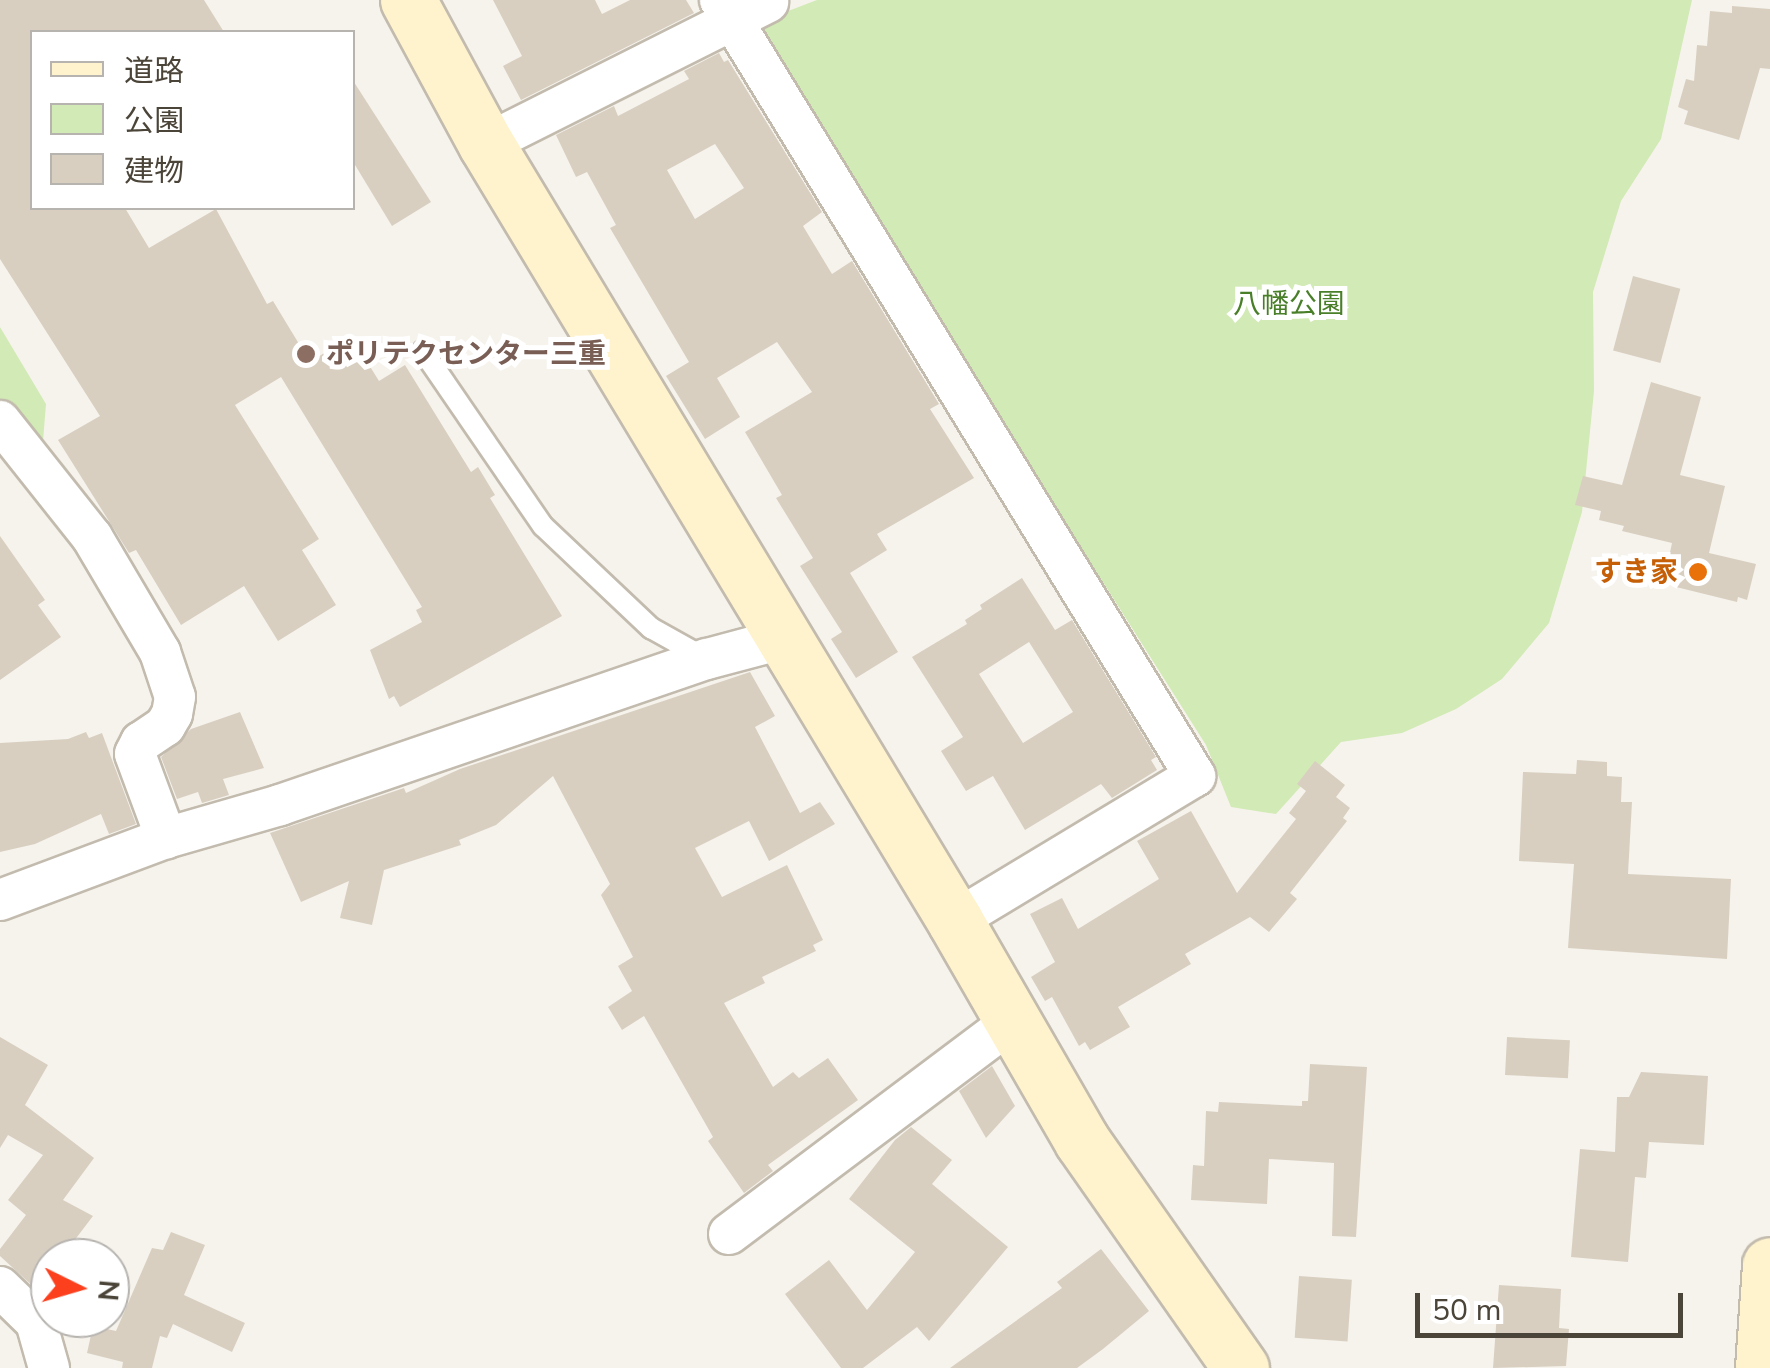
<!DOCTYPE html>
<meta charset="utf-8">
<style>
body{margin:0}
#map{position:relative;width:1770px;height:1368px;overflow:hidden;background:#f6f3ec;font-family:"Nunito Sans","Noto Sans JP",sans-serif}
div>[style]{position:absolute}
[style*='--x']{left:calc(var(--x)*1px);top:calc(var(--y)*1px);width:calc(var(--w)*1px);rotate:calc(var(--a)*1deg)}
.green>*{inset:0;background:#d2eab5}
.building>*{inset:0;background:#d8cfc1;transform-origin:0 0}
.roads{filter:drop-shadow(2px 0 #c2bbae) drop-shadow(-2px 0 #c2bbae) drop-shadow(0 2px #c2bbae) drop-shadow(0 -2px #c2bbae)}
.lane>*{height:20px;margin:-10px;padding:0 10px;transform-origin:10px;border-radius:10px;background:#fff}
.street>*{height:40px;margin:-20px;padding:0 20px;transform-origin:20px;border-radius:20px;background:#fff}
.secondary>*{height:55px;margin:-27.5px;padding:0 27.5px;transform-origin:27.5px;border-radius:27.5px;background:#fff3cd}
.dots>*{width:28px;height:28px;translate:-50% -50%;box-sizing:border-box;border:5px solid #fff;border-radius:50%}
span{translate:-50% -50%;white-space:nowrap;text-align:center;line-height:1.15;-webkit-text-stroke:10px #fff;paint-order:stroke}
.park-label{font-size:28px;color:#4a7f2a}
.education-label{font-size:28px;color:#785e54;font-weight:700}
.left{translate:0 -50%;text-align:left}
.food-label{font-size:28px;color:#c56008;font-weight:700}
.right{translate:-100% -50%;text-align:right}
.legend{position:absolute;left:30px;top:30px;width:325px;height:180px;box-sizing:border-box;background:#fff;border:2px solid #b7b4b0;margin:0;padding:12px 18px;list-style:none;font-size:30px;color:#4b4439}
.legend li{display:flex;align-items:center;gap:20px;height:50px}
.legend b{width:50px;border:2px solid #b7b4b0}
.north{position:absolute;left:30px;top:1238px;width:100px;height:100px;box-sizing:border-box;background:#fff;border:2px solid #b7b4b0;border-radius:50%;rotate:95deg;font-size:28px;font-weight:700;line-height:40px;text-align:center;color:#4b4439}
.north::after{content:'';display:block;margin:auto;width:35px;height:45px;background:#fc3f1d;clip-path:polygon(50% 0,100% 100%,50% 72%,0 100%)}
.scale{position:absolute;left:1415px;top:1293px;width:268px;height:45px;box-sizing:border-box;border:5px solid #4b4439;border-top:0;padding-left:12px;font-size:30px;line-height:35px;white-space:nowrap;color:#4b4439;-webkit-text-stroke:8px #fff;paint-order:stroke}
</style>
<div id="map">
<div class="green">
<div style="clip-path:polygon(817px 0,1692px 0,1661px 139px,1621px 201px,1593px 292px,1594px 391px,1582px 512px,1549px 623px,1502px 679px,1456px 709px,1402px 733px,1341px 742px,1276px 814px,1231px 807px,1206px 745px,757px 35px,762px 21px)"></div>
<div style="clip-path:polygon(0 327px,46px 404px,42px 453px,0 405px)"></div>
</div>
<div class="building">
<div style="clip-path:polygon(0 0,204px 0,224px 32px,32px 32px,32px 208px,125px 208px,149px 248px,216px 209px,267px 304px,273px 301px,310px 362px,351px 336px,379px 381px,405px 365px,471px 472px,478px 467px,495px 495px,490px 498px,562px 616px,400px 707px,394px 696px,389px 699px,370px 650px,422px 622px,416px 610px,422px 607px,281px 377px,235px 405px,319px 539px,302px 550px,336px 605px,278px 641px,244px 586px,181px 625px,136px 550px,129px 553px,58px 440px,100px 416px,0 259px)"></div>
<div style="clip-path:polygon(493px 0,595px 0,602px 14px,630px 0,686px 0,694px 13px,521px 100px,503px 66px,522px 56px)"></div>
<div style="clip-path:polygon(1732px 6px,1770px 9px,1770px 69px,1760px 68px,1739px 140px,1684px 124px,1688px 111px,1678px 107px,1686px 79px,1694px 81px,1697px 45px,1707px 46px,1710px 11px,1732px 13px)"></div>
<div style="clip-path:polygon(evenodd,719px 53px,724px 62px,728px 60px,822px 212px,803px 226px,832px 274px,852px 261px,939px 404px,930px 409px,974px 478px,877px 534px,887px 550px,850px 573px,898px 652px,856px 678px,831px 639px,842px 632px,800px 566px,813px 558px,776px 498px,782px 495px,745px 432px,812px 392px,777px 342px,717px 378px,740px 417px,705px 439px,666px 376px,689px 362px,610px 228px,616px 225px,587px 172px,576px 177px,556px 135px,614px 106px,618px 116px,689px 79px,684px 71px,719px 53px,715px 144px,744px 188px,695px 219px,667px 170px,715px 144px)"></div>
<div style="clip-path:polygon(352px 79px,431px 202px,392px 226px,352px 160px)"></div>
<div style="left:1633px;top:276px;width:49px;height:77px;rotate:15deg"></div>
<div style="clip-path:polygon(1651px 382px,1701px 397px,1680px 475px,1725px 486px,1709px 553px,1756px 564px,1747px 600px,1738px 597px,1737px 602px,1676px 587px,1676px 583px,1664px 580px,1672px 543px,1622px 531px,1624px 526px,1599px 520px,1601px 511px,1575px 505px,1583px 476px,1622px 485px)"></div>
<div style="clip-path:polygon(0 536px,45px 600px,38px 605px,61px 637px,0 680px)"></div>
<div style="clip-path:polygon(evenodd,1022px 578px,1055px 630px,1072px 620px,1156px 757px,1151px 760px,1157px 770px,1112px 798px,1101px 784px,1025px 830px,993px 776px,966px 791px,941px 751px,963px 737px,912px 657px,967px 624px,965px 620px,982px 609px,980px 605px,1022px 578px,1029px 642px,1073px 712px,1023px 743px,979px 674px,1029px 642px)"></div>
<div style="clip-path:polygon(750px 672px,775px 716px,755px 727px,800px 813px,820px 802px,835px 824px,769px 861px,749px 821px,695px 848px,722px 897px,787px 865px,823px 940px,813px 945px,816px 951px,762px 977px,765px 983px,724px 1003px,773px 1087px,793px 1072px,799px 1078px,828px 1058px,858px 1100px,768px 1165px,773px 1171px,744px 1193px,708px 1141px,713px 1137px,644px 1016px,622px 1030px,608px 1007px,632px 991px,618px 966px,633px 957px,601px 895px,610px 884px,553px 776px,496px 825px,459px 840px,461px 845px,384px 870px,372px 925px,340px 918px,349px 881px,301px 902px,270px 833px,404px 788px,406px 793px,460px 769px)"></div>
<div style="clip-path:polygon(240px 712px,264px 768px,223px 779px,229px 795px,202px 803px,198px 792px,177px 799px,161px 757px,191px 729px)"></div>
<div style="clip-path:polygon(86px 732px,89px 738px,102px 733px,136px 824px,109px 834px,101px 814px,35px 844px,0 852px,0 743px,68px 739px)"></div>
<div style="clip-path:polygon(1577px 760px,1607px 762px,1607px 776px,1622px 777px,1621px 802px,1632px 802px,1628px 874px,1731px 879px,1727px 959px,1568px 948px,1574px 864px,1519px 861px,1523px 772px,1576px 774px)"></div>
<div style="clip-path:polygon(1315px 761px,1345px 785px,1336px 797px,1350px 808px,1343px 818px,1347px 821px,1290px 893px,1297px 899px,1269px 932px,1250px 917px,1185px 954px,1191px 964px,1118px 1007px,1130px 1027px,1090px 1050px,1085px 1042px,1079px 1046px,1052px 997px,1045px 1001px,1031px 977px,1055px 962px,1030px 914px,1062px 898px,1078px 929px,1159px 879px,1137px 841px,1191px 811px,1237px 893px,1296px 819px,1289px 813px,1306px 791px,1297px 784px)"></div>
<div style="clip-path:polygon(0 1037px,48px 1065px,25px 1105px,94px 1158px,63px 1200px,93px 1216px,61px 1258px,50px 1258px,50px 1273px,37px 1290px,0 1256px,0 1249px,26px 1215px,8px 1200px,43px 1155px,8px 1135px,0 1148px)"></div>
<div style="left:1507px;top:1037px;width:63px;height:38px;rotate:3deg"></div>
<div style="clip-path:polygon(1310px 1064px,1367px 1067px,1356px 1237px,1332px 1236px,1334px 1163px,1269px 1159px,1267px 1204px,1191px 1200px,1193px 1165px,1204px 1166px,1206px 1111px,1218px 1112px,1219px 1102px,1302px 1106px,1302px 1101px,1308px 1101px)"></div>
<div style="clip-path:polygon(992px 1066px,1015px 1106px,986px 1138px,959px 1091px)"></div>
<div style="clip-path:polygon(1641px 1072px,1708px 1076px,1704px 1145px,1649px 1142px,1646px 1178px,1635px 1177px,1628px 1262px,1571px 1257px,1580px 1149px,1615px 1152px,1617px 1097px,1629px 1097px)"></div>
<div style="clip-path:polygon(911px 1127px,952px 1160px,932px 1184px,1008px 1247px,929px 1341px,917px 1327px,863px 1368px,841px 1368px,785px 1294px,829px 1260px,867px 1310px,915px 1252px,849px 1199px,895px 1140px)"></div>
<div style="clip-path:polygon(171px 1232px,205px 1245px,184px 1295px,245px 1323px,232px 1352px,173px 1324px,167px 1338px,160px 1336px,152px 1368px,122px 1368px,123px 1362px,87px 1353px,93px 1326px,116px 1331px,152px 1248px,163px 1250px)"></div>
<div style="clip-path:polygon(1101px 1249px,1149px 1311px,1103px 1349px,1077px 1368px,950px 1368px,1062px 1288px,1057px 1282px)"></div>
<div style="left:1299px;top:1276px;width:53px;height:62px;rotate:4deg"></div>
<div style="clip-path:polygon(1499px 1285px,1561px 1289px,1559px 1328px,1569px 1329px,1566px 1366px,1493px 1368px)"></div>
</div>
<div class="roads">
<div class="lane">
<div style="--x:423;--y:351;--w:212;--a:55.6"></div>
<div style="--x:543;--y:526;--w:149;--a:43.4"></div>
<div style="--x:651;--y:628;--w:62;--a:29.1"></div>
</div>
<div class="street">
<div style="--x:720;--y:0;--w:910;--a:58.53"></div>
<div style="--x:1195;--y:776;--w:280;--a:148.9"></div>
<div style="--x:486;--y:144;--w:316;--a:-26.7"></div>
<div style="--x:0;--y:421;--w:148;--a:51.6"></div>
<div style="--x:92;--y:537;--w:134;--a:59.4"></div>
<div style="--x:160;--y:652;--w:47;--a:71.6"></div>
<div style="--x:175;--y:697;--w:17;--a:100"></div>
<div style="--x:172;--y:714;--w:14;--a:120"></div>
<div style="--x:165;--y:726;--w:29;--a:146"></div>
<div style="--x:141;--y:742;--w:13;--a:117"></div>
<div style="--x:135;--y:754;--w:90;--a:69.7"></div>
<div style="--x:0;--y:900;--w:177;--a:-20.5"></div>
<div style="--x:166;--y:838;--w:119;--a:-16.1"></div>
<div style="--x:280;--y:805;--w:451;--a:-18.9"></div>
<div style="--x:707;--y:659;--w:82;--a:-14.9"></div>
<div style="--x:729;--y:1234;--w:355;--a:-36.9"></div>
<div style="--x:0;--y:1287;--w:50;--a:44.2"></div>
<div style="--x:36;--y:1322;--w:48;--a:74.2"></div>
</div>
<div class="secondary">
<div style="--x:408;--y:0;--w:164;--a:61.6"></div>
<div style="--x:486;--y:144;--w:908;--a:58.88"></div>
<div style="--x:955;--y:921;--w:254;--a:60"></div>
<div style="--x:1082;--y:1141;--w:277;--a:55"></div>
<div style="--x:1763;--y:1368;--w:103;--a:-86.1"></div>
</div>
</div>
<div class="dots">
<div style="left:306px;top:354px;background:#8d6e63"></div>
<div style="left:1698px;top:572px;background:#e8710a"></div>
</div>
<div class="park-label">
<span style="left:1289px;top:304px">八幡公園</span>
</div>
<div class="education-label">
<span class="left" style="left:326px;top:354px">ポリテクセンター三重</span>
</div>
<div class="food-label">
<span class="right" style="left:1678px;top:572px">すき家</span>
</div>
<ul class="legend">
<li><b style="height:12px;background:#fff3cd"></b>道路</li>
<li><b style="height:28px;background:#d2eab5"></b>公園</li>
<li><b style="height:28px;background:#d8cfc1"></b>建物</li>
</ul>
<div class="north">N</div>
<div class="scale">50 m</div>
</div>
